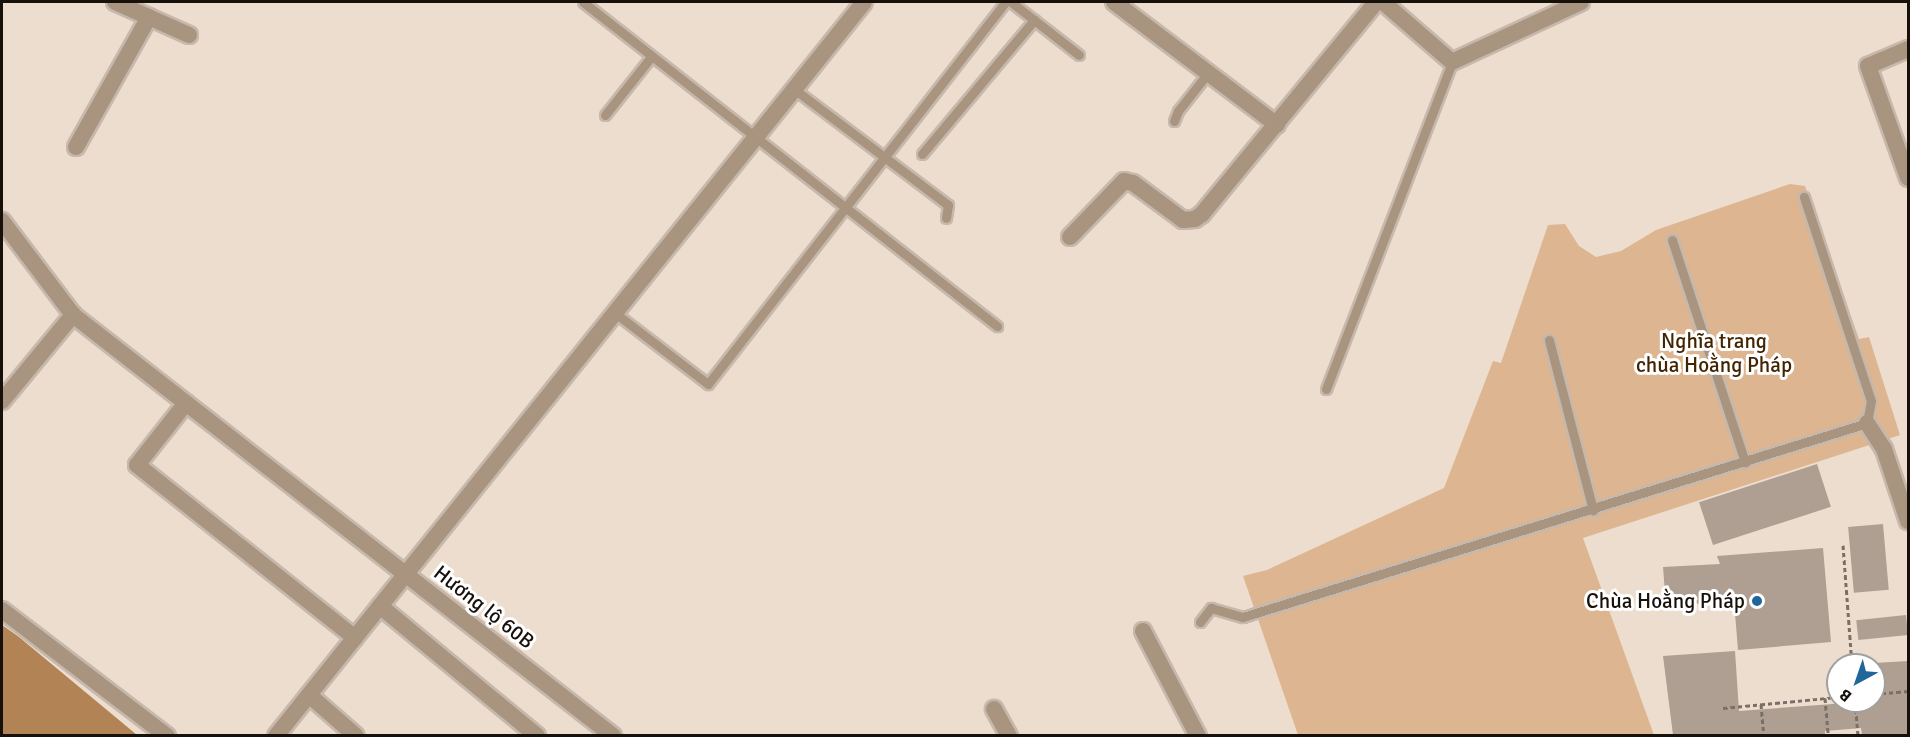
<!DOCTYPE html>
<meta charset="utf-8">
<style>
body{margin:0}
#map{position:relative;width:1910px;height:737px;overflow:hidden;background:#ecddce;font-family:Signika,sans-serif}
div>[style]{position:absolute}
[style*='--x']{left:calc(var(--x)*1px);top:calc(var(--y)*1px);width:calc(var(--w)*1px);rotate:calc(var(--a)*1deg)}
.green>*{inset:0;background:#ddb691}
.water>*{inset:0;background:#b18355}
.building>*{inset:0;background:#ae9f92;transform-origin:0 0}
.path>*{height:3px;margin-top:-1.5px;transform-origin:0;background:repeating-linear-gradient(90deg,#7a6f66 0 4.5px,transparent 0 7.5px)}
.roads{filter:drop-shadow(2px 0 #c6b8ab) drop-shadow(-2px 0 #c6b8ab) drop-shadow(0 2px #c6b8ab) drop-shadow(0 -2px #c6b8ab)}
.service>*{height:9px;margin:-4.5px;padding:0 4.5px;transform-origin:4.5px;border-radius:4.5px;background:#a99480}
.minor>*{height:16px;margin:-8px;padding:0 8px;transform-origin:8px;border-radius:8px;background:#a99480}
.dots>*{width:16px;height:16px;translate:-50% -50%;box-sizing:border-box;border:3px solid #fff;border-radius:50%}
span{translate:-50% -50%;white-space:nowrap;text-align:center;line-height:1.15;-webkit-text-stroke:6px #fff;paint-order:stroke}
.park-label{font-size:21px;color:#432400}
.poi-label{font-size:21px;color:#17110c}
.right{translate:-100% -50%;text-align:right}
.street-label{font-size:21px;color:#17110c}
.frame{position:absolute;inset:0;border:3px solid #17110c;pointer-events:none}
.north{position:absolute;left:1826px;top:653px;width:60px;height:60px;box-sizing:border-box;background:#fff;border:2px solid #a2a09e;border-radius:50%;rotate:220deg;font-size:16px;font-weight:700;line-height:24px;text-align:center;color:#17110c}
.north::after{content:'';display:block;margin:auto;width:21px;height:27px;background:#1f669a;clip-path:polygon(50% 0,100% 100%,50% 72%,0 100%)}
</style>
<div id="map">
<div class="green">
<div style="clip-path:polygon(1790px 184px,1805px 186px,1859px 339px,1869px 337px,1900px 435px,1583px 538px,1654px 735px,1298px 735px,1243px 576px,1267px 570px,1444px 488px,1493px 361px,1501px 363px,1548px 225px,1565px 224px,1579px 246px,1596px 257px,1621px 251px,1656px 230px)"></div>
</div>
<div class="water">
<div style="clip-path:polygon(2px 625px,19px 637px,137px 735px,2px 735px)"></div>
</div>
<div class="building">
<div style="left:1817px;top:464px;width:45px;height:124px;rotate:72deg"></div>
<div style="left:1883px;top:524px;width:66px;height:35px;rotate:85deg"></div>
<div style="clip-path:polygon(1823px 548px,1831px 642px,1738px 650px,1734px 601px,1666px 606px,1663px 567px,1720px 564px,1717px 556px)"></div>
<div style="left:1906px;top:615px;width:20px;height:50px;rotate:84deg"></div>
<div style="clip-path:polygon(1735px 651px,1739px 711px,1874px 701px,1874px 663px,1908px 661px,1908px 735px,1862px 735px,1861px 728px,1825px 731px,1825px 735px,1673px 735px,1663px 656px)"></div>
</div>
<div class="path">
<div style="--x:1843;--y:545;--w:120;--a:85.7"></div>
<div style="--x:1874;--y:694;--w:34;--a:-5"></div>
<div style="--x:1825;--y:698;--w:38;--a:85"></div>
<div style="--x:1855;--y:701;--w:35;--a:85"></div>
<div style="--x:1761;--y:704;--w:32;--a:85"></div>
<div style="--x:1723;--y:708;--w:116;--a:-5.5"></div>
</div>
<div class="roads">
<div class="service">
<div style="--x:583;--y:2;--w:526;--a:38.05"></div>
<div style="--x:1011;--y:2;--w:86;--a:37.9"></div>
<div style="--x:794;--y:89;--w:193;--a:37"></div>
<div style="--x:948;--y:205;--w:13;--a:99"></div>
<div style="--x:605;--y:115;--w:74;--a:-51.6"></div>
<div style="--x:1174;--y:121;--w:11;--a:-68"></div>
<div style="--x:1178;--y:111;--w:48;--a:-51.7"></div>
<div style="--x:922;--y:154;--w:175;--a:-50.1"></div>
<div style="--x:1672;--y:240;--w:234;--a:71.8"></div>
<div style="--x:615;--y:313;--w:117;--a:37.4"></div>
<div style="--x:708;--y:384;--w:484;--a:-52.1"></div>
<div style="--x:1549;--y:340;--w:176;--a:75.5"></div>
<div style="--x:1326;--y:389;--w:350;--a:-68.9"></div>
<div style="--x:1200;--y:622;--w:18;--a:-52"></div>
<div style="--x:1211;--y:608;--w:33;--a:16"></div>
<div style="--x:1243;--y:617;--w:653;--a:-17.27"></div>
<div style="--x:1867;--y:423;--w:22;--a:-80"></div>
<div style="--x:1871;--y:401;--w:215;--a:-108.2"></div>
</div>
<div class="minor">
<div style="--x:115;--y:2;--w:81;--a:24"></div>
<div style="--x:1114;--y:2;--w:204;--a:37"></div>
<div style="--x:1383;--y:2;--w:91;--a:41"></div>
<div style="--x:1452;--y:62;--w:142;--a:-24.9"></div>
<div style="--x:1908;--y:49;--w:43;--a:157"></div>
<div style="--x:1868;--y:66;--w:119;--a:70.3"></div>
<div style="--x:76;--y:147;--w:149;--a:-60.7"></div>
<div style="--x:2;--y:221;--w:118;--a:52.9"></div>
<div style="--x:73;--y:315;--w:685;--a:37.94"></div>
<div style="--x:1070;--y:237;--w:78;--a:-46"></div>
<div style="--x:1124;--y:181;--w:9;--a:13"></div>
<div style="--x:1133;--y:183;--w:62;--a:36.5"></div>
<div style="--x:1183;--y:220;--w:12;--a:-5"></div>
<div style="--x:1195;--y:219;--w:9;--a:-36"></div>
<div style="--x:1202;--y:214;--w:274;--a:-50.6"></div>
<div style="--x:2;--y:401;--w:112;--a:-50.5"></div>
<div style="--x:186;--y:403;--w:79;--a:128.3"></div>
<div style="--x:137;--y:465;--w:278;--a:38.4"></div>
<div style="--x:1867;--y:423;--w:31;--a:57"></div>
<div style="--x:1884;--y:449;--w:76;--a:71.6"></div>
<div style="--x:380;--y:606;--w:204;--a:39.6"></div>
<div style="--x:2;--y:610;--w:208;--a:37.4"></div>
<div style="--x:1143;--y:631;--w:119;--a:62.4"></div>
<div style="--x:309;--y:695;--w:62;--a:41.1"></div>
<div style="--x:994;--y:709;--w:31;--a:61"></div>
<div style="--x:276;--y:736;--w:940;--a:-51.3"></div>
</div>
</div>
<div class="dots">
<div style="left:1757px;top:601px;background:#1f669a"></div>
</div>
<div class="park-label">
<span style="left:1714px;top:353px">Nghĩa trang<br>chùa Hoằng Pháp</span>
</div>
<div class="poi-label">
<span class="right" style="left:1745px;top:601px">Chùa Hoằng Pháp</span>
</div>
<div class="street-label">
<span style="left:484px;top:607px;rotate:38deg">Hương lộ 60B</span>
</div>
<div class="frame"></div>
<div class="north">B</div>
</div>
